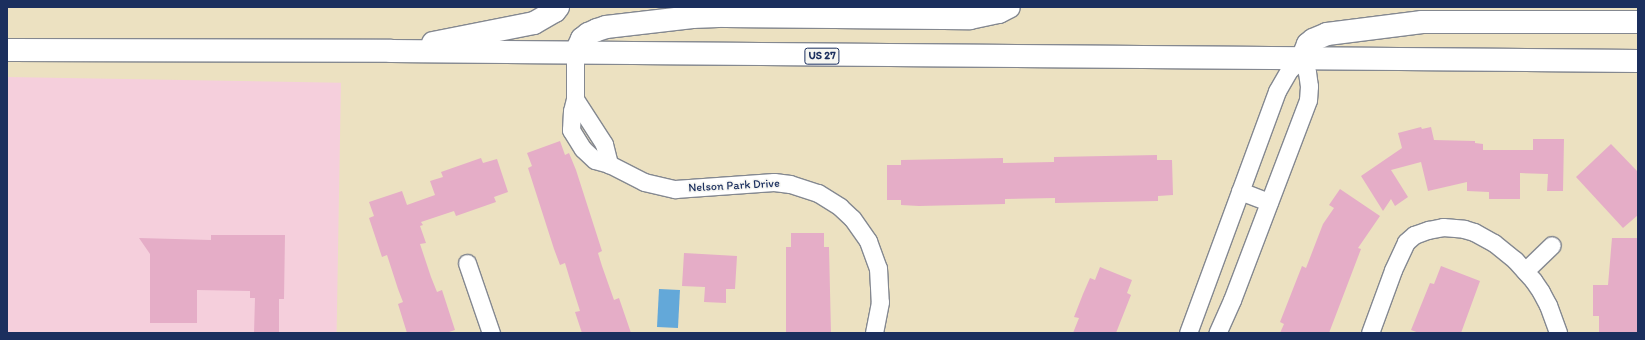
<!DOCTYPE html>
<style>
body{margin:0}
#map{position:relative;width:1645px;height:340px;overflow:hidden;background:#ece1c1;font-family:Itim,sans-serif}
div>[style]{position:absolute}
[style*='--x']{left:calc(var(--x)*1px);top:calc(var(--y)*1px);width:calc(var(--w)*1px);rotate:calc(var(--a)*1deg)}
.built>*{inset:0;background:#f5cfdc;transform-origin:0 0}
.water>*{inset:0;background:#63a8d9;transform-origin:0 0}
.building>*{inset:0;background:#e5adc7}
.roads{filter:drop-shadow(1px 0 #848890) drop-shadow(-1px 0 #848890) drop-shadow(0 1px #848890) drop-shadow(0 -1px #848890)}
.minor>*{height:17px;margin:-8.5px;padding:0 8.5px;transform-origin:8.5px;border-radius:8.5px;background:#fff}
.trunk>*{height:22px;margin:-11px;padding:0 11px;transform-origin:11px;border-radius:11px;background:#fff}
span{translate:-50% -50%;white-space:nowrap;text-align:center;line-height:1.15;-webkit-text-stroke:3px #f6f6f2;paint-order:stroke}
.shield-label span{padding:1px 3px;background:#f6f6f2;border:1px solid;border-radius:3px;-webkit-text-stroke-width:0}
.shield-label{font-size:11px;color:#1b2f5e;font-weight:700}
.street-label{font-size:12px;color:#1b2f5e}
.frame{position:absolute;inset:0;border:8px solid #1b2f5e;pointer-events:none}
</style>
<div id="map">
<div class="built">
<div style="left:7px;top:77px;width:334px;height:256px;rotate:1deg"></div>
</div>
<div class="water">
<div style="left:659px;top:289px;width:21px;height:38px;rotate:3deg"></div>
</div>
<div class="building">
<div style="clip-path:polygon(1421px 127px,1422px 129px,1431px 127px,1434px 140px,1475px 141px,1475px 143px,1483px 144px,1483px 150px,1533px 150px,1533px 139px,1564px 139px,1563px 191px,1547px 191px,1548px 174px,1520px 173px,1520px 199px,1489px 199px,1489px 192px,1467px 191px,1467px 182px,1428px 191px,1421px 162px,1391px 170px,1408px 197px,1395px 206px,1391px 199px,1383px 211px,1361px 176px,1402px 148px,1398px 133px)"></div>
<div style="clip-path:polygon(560px 141px,565px 155px,569px 153px,576px 170px,602px 251px,598px 253px,602px 266px,614px 300px,619px 298px,631px 333px,582px 333px,575px 312px,580px 311px,572px 286px,565px 263px,560px 265px,554px 249px,528px 168px,532px 166px,527px 153px)"></div>
<div style="clip-path:polygon(1611px 144px,1638px 172px,1638px 215px,1623px 228px,1576px 177px)"></div>
<div style="clip-path:polygon(1157px 155px,1157px 160px,1172px 160px,1173px 195px,1158px 196px,1158px 201px,1055px 203px,1055px 198px,1005px 199px,1005px 204px,919px 206px,901px 205px,901px 200px,887px 200px,887px 165px,901px 165px,901px 160px,1003px 158px,1003px 163px,1054px 162px,1054px 157px)"></div>
<div style="clip-path:polygon(481px 158px,483px 163px,497px 159px,508px 192px,494px 197px,496px 202px,456px 216px,454px 211px,421px 222px,423px 225px,420px 226px,426px 243px,420px 244px,431px 277px,437px 292px,442px 290px,455px 330px,446px 333px,407px 333px,398px 304px,403px 302px,398px 289px,387px 255px,382px 257px,369px 218px,374px 216px,369px 202px,402px 191px,407px 205px,435px 195px,430px 181px,443px 177px,441px 172px)"></div>
<div style="clip-path:polygon(1340px 189px,1380px 216px,1358px 248px,1361px 249px,1329px 333px,1280px 333px,1284px 324px,1280px 322px,1302px 266px,1306px 268px,1323px 224px,1334px 208px,1329px 205px)"></div>
<div style="clip-path:polygon(791px 233px,824px 233px,824px 247px,829px 247px,831px 333px,786px 333px,786px 247px,791px 247px)"></div>
<div style="clip-path:polygon(211px 235px,285px 235px,284px 299px,279px 299px,279px 333px,254px 333px,255px 298px,250px 298px,250px 291px,197px 290px,197px 323px,150px 323px,150px 254px,139px 238px,211px 240px)"></div>
<div style="clip-path:polygon(1612px 238px,1638px 238px,1638px 333px,1599px 333px,1599px 316px,1593px 316px,1593px 285px,1608px 285px)"></div>
<div style="clip-path:polygon(684px 253px,737px 256px,735px 289px,726px 289px,726px 303px,704px 302px,705px 287px,682px 286px)"></div>
<div style="clip-path:polygon(1441px 266px,1480px 281px,1461px 333px,1419px 333px,1411px 330px,1430px 283px,1434px 284px)"></div>
<div style="clip-path:polygon(1100px 267px,1132px 280px,1127px 293px,1131px 295px,1116px 333px,1073px 333px,1079px 318px,1074px 317px,1083px 294px,1090px 278px,1095px 280px)"></div>
</div>
<div class="roads">
<div class="minor">
<div style="--x:575;--y:54;--w:45;--a:90"></div>
<div style="--x:575;--y:99;--w:12;--a:104"></div>
<div style="--x:572;--y:111;--w:19;--a:93"></div>
<div style="--x:571;--y:130;--w:22;--a:58"></div>
<div style="--x:583;--y:149;--w:16;--a:43"></div>
<div style="--x:595;--y:160;--w:15;--a:16"></div>
<div style="--x:609;--y:164;--w:39;--a:27"></div>
<div style="--x:644;--y:182;--w:32;--a:13"></div>
<div style="--x:675;--y:189;--w:99;--a:-4"></div>
<div style="--x:774;--y:182;--w:16;--a:7"></div>
<div style="--x:790;--y:184;--w:29;--a:18"></div>
<div style="--x:818;--y:193;--w:26;--a:32"></div>
<div style="--x:840;--y:207;--w:16;--a:43"></div>
<div style="--x:852;--y:218;--w:28;--a:55"></div>
<div style="--x:868;--y:241;--w:29;--a:70"></div>
<div style="--x:878;--y:268;--w:34;--a:87"></div>
<div style="--x:880;--y:302;--w:32;--a:101"></div>
<div style="--x:575;--y:99;--w:54;--a:57.2"></div>
<div style="--x:604;--y:144;--w:21;--a:76"></div>
<div style="--x:1240;--y:191;--w:31;--a:21"></div>
<div style="--x:467;--y:263;--w:74;--a:71.1"></div>
<div style="--x:1525;--y:271;--w:37;--a:-44"></div>
<div style="--x:1188;--y:333;--w:258;--a:-69.8"></div>
<div style="--x:1277;--y:91;--w:24;--a:-60"></div>
<div style="--x:1289;--y:70;--w:17;--a:-40"></div>
<div style="--x:1302;--y:59;--w:14;--a:69"></div>
<div style="--x:1307;--y:72;--w:14;--a:82"></div>
<div style="--x:1309;--y:86;--w:14;--a:94"></div>
<div style="--x:1308;--y:100;--w:214;--a:110.8"></div>
<div style="--x:1232;--y:300;--w:36;--a:114"></div>
<div style="--x:1370;--y:333;--w:67;--a:-69.9"></div>
<div style="--x:1393;--y:270;--w:31;--a:-65"></div>
<div style="--x:1406;--y:242;--w:11;--a:-41"></div>
<div style="--x:1414;--y:235;--w:15;--a:-20"></div>
<div style="--x:1428;--y:230;--w:15;--a:-11"></div>
<div style="--x:1443;--y:227;--w:21;--a:5"></div>
<div style="--x:1464;--y:229;--w:10;--a:17"></div>
<div style="--x:1474;--y:232;--w:23;--a:29"></div>
<div style="--x:1494;--y:243;--w:27;--a:39"></div>
<div style="--x:1515;--y:260;--w:27;--a:48"></div>
<div style="--x:1533;--y:280;--w:14;--a:56"></div>
<div style="--x:1541;--y:292;--w:15;--a:62"></div>
<div style="--x:1548;--y:305;--w:30;--a:70"></div>
</div>
<div class="trunk">
<div style="--x:433;--y:43;--w:103;--a:-11.2"></div>
<div style="--x:534;--y:23;--w:24;--a:-30"></div>
<div style="--x:555;--y:11;--w:5;--a:-53"></div>
<div style="--x:7;--y:50;--w:384;--a:0.1"></div>
<div style="--x:391;--y:51;--w:1247;--a:0.46"></div>
<div style="--x:575;--y:54;--w:17;--a:-65"></div>
<div style="--x:582;--y:39;--w:8;--a:-40"></div>
<div style="--x:588;--y:34;--w:10;--a:-24"></div>
<div style="--x:597;--y:30;--w:9;--a:-18"></div>
<div style="--x:606;--y:27;--w:87;--a:-6.6"></div>
<div style="--x:692;--y:17;--w:33;--a:-2"></div>
<div style="--x:725;--y:16;--w:245;--a:0.5"></div>
<div style="--x:970;--y:18;--w:30;--a:-12"></div>
<div style="--x:999;--y:12;--w:11;--a:-27"></div>
<div style="--x:1302;--y:59;--w:16;--a:-68"></div>
<div style="--x:1308;--y:44;--w:6;--a:-39"></div>
<div style="--x:1313;--y:40;--w:15;--a:-23"></div>
<div style="--x:1327;--y:34;--w:96;--a:-7.2"></div>
<div style="--x:1422;--y:22;--w:216;--a:0"></div>
</div>
</div>
<div class="shield-label">
<span style="left:822px;top:56px">US 27</span>
</div>
<div class="street-label">
<span style="left:734px;top:186px;rotate:-3deg">Nelson Park Drive</span>
</div>
<div class="frame"></div>
</div>
